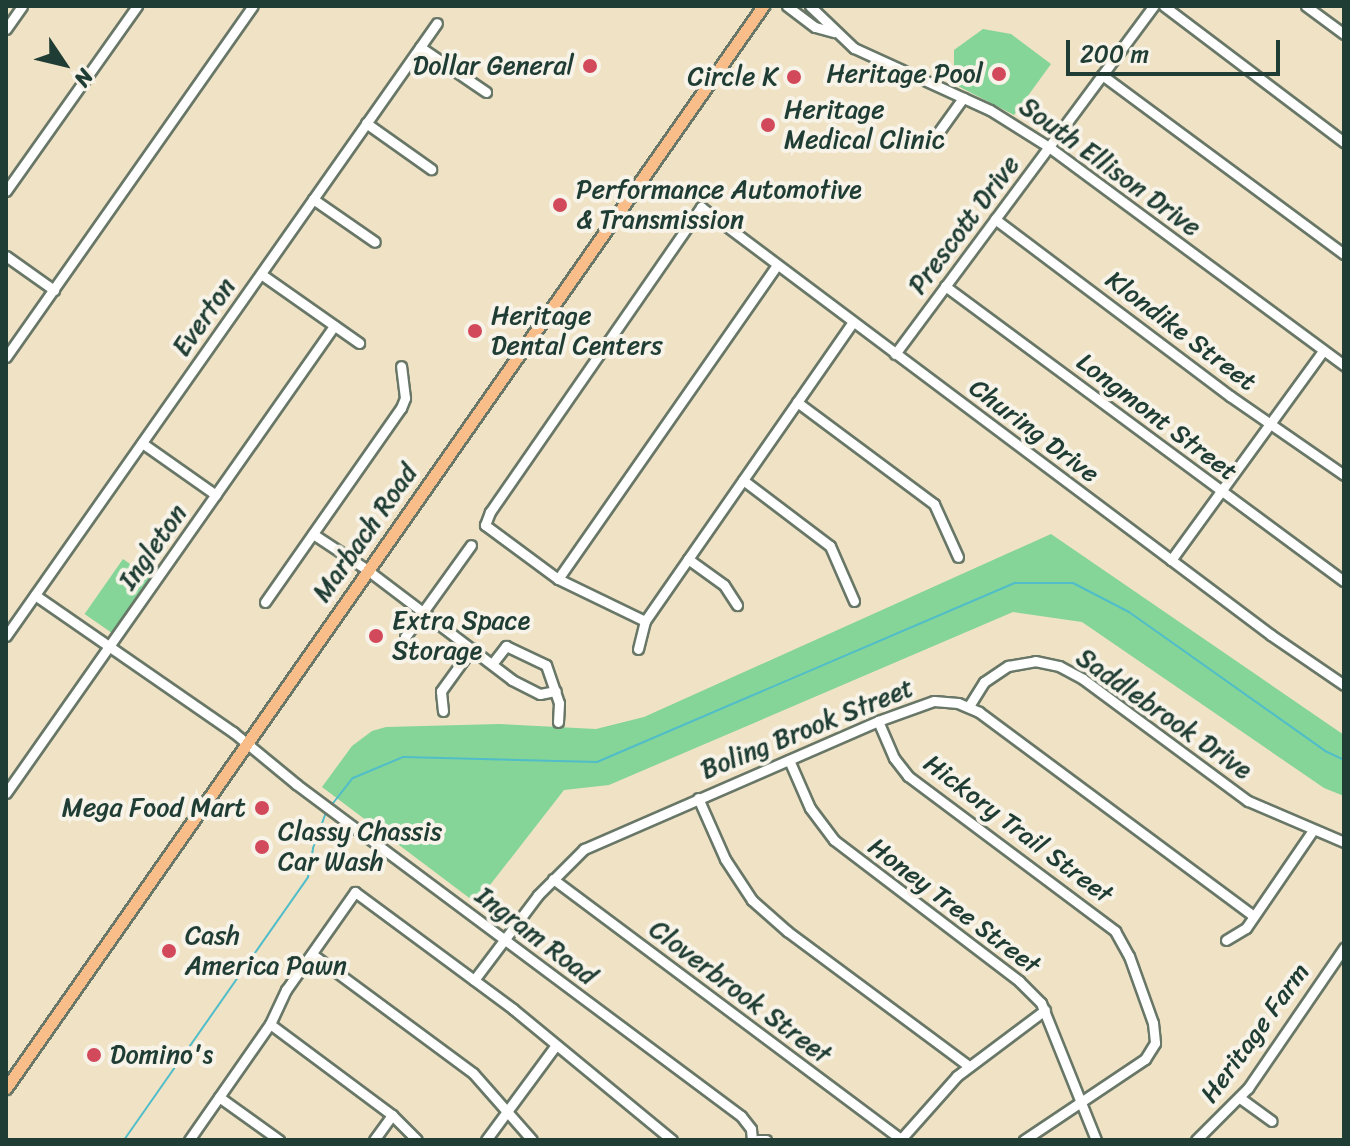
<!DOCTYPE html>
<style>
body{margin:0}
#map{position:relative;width:1350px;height:1146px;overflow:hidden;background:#f0e2c5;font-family:Sriracha,sans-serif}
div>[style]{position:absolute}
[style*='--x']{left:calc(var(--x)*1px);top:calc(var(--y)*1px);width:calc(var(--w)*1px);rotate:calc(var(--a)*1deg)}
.green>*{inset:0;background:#84d597;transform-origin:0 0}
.stream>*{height:2px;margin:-1px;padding:0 1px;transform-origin:1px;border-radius:1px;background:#50bdc9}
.roads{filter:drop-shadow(2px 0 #687767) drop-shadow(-2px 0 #687767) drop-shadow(0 2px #687767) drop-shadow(0 -2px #687767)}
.minor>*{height:9px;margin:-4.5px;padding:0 4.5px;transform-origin:4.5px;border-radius:4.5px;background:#fff}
.major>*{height:11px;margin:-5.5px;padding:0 5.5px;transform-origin:5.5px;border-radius:5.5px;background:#f8bd89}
.dots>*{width:22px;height:22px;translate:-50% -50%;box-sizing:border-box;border:4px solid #f7f3e8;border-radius:50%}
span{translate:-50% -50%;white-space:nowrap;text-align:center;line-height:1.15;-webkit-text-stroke:8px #f7f3e8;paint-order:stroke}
.poi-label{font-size:26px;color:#1f3d34}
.right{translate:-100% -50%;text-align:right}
.left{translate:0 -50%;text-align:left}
.street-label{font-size:26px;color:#1f3d34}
.frame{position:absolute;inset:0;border:8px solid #1f3d34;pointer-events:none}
.north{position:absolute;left:24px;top:24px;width:80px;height:80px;-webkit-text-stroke:6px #f7f3e8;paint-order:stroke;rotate:125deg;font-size:22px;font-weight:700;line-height:32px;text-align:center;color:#1f3d34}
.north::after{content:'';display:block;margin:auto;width:28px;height:36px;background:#1f3d34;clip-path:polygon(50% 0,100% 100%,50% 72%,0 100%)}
.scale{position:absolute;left:1066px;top:40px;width:214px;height:36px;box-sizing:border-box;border:4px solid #1f3d34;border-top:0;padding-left:10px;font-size:24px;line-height:28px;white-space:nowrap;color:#1f3d34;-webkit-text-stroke:6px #f7f3e8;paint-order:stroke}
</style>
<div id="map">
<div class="green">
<div style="clip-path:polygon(983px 29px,1011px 34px,1051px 64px,1014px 115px,954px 84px,954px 50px)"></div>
<div style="clip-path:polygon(1051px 534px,1344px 735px,1344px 796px,1324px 788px,1082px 622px,1013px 612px,609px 785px,564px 790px,476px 903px,322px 787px,352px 746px,372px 731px,386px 727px,499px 724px,596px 729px,644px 717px)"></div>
<div style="left:123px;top:559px;width:33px;height:67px;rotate:35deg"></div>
</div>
<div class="stream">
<div style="--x:330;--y:807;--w:37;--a:-52"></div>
<div style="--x:353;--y:778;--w:54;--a:-22.8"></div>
<div style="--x:403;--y:757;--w:194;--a:1.5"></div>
<div style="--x:597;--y:762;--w:455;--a:-23.2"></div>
<div style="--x:1015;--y:583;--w:58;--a:0"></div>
<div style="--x:1073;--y:583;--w:63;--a:27.4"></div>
<div style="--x:1129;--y:612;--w:240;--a:35.3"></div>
<div style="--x:1325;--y:751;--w:21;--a:25"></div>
<div style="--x:124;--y:1140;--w:321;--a:-55"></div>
<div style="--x:308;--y:877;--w:29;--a:-80"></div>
<div style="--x:313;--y:848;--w:38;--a:-70"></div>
</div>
<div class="roads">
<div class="minor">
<div style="--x:787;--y:6;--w:35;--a:37"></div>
<div style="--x:815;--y:27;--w:20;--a:15"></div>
<div style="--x:810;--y:6;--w:61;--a:43.7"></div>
<div style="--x:854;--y:48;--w:149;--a:24.5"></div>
<div style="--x:990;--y:110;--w:70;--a:32.1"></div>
<div style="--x:1049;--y:147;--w:367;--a:36.5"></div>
<div style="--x:1164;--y:6;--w:226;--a:37.1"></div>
<div style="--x:1306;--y:6;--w:47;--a:36.4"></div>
<div style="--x:6;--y:29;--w:28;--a:-55"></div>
<div style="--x:420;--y:47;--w:80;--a:34.3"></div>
<div style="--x:1102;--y:75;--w:301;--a:36.5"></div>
<div style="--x:366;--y:123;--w:80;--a:35.3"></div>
<div style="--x:930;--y:144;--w:57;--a:-54.3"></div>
<div style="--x:6;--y:191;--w:227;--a:-54.7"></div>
<div style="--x:313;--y:199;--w:75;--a:34.7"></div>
<div style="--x:995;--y:219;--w:294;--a:37"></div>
<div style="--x:1230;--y:396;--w:139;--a:34.7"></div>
<div style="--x:6;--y:256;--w:59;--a:35.3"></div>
<div style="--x:261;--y:274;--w:120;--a:35.1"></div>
<div style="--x:945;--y:286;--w:496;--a:36.5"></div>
<div style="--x:895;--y:354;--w:433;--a:-53.4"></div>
<div style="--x:6;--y:357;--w:429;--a:-54.9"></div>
<div style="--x:797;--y:402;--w:171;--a:36.7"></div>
<div style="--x:934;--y:504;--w:58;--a:65.6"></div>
<div style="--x:142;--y:443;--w:90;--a:35.1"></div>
<div style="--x:743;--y:480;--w:109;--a:37.2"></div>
<div style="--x:830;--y:546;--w:60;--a:66.4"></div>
<div style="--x:313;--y:534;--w:64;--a:33.4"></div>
<div style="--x:366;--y:569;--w:183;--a:37.2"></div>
<div style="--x:512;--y:680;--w:31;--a:27"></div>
<div style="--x:540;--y:694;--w:16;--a:-11"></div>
<div style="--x:688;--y:559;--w:44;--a:35.8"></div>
<div style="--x:724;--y:585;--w:24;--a:57"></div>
<div style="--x:1171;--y:560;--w:258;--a:-54"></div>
<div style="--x:558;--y:579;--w:383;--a:-55.1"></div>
<div style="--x:35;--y:595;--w:241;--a:34.7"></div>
<div style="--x:233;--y:732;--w:82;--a:39.5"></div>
<div style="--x:296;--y:784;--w:555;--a:36.73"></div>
<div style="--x:741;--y:1116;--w:16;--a:52"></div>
<div style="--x:751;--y:1129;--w:11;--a:85"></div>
<div style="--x:265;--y:602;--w:237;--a:-55"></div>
<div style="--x:401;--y:408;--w:11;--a:-68"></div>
<div style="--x:405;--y:398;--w:32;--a:-97"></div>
<div style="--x:645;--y:621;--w:97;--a:-154.2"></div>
<div style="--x:558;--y:579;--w:91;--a:-143.5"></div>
<div style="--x:485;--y:525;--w:14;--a:-69"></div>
<div style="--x:490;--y:512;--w:371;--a:-55.3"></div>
<div style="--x:701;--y:207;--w:713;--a:36.9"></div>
<div style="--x:1271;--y:635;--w:88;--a:34.4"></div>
<div style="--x:6;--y:636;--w:749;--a:-54.89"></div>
<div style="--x:638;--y:649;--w:29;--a:-76"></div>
<div style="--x:645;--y:621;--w:364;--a:-55.2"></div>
<div style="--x:405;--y:654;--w:17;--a:-90"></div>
<div style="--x:405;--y:637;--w:113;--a:-54.3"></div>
<div style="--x:492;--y:664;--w:23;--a:-52"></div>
<div style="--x:506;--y:646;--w:44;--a:25.4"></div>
<div style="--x:546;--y:665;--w:40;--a:71.1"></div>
<div style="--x:559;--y:703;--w:19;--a:93"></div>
<div style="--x:969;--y:706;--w:28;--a:-58"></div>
<div style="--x:984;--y:682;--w:29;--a:-34"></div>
<div style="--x:1008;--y:666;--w:27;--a:-10"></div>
<div style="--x:1035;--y:661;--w:25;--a:12"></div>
<div style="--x:1059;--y:666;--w:27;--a:28"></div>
<div style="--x:1083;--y:679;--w:205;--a:36.5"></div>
<div style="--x:1248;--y:801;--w:104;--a:23.1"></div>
<div style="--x:443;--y:711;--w:20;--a:-96"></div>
<div style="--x:441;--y:691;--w:53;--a:-54.2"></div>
<div style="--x:878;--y:721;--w:40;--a:66.6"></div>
<div style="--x:894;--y:758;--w:23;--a:52"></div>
<div style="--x:908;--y:776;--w:259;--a:36.8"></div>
<div style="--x:1115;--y:931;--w:29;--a:61"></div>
<div style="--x:1129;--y:956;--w:71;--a:70.3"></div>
<div style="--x:1153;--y:1023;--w:20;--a:84"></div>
<div style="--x:1155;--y:1043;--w:19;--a:122"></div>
<div style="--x:1145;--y:1059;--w:146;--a:146.2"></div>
<div style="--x:789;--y:760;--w:52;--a:66.4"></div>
<div style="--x:810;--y:808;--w:40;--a:53"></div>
<div style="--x:834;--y:840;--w:233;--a:37.3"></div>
<div style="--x:1019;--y:981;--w:31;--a:45"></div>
<div style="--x:1041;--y:1003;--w:148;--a:68.1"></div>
<div style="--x:6;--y:793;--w:571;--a:-54.92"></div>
<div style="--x:698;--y:798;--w:67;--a:66.1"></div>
<div style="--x:725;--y:859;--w:49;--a:56.6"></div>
<div style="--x:752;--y:900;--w:47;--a:41.5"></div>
<div style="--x:787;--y:931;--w:227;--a:36.6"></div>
<div style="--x:553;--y:879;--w:434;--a:36.8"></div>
<div style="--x:901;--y:1139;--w:84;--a:-48.4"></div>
<div style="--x:957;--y:1076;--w:110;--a:-36.9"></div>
<div style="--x:1226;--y:940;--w:23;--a:-31"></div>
<div style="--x:1246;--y:928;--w:119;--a:-55.6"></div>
<div style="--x:312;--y:954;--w:200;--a:36.5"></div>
<div style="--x:473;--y:1073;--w:89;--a:48.6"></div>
<div style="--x:474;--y:980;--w:106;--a:-53"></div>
<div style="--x:538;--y:895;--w:65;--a:-45"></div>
<div style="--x:584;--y:849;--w:321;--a:-23.5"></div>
<div style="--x:878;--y:721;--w:59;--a:-19.7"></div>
<div style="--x:934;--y:701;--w:24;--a:5"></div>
<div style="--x:958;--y:703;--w:23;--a:23"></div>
<div style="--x:979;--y:712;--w:342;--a:36.6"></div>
<div style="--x:270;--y:1024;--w:152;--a:36.7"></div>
<div style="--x:392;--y:1115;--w:35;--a:45"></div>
<div style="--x:219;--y:1097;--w:74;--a:35.6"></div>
<div style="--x:1240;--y:1098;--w:39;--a:36"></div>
<div style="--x:189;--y:1140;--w:141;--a:-55.1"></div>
<div style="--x:270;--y:1024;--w:38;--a:-65"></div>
<div style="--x:286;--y:990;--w:120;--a:-54.9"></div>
<div style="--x:355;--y:892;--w:197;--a:36.5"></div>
<div style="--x:513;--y:1009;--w:206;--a:39.5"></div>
<div style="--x:374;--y:1140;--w:31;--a:-54"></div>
<div style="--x:486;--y:1140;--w:118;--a:-53.6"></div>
<div style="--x:758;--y:1140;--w:8;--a:0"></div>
<div style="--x:1196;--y:1140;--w:74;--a:-45"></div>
<div style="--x:1248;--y:1088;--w:170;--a:-55.6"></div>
</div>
<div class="major">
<div style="--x:6;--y:1088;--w:1321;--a:-55.02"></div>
</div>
</div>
<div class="dots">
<div style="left:590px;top:66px;background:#d1495b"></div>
<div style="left:999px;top:74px;background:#d1495b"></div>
<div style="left:794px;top:77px;background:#d1495b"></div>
<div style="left:768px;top:125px;background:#d1495b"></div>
<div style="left:560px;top:205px;background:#d1495b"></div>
<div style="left:475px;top:331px;background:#d1495b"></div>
<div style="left:376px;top:636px;background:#d1495b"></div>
<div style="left:262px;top:808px;background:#d1495b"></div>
<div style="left:262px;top:847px;background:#d1495b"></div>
<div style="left:169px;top:951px;background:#d1495b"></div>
<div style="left:94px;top:1055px;background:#d1495b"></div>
</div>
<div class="poi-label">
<span class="right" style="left:574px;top:66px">Dollar General</span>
<span class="right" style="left:983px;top:74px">Heritage Pool</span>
<span class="right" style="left:778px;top:77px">Circle K</span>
<span class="left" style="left:784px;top:125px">Heritage<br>Medical Clinic</span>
<span class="left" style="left:576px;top:205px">Performance Automotive<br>&amp; Transmission</span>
<span class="left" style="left:491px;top:331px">Heritage<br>Dental Centers</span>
<span class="left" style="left:392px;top:636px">Extra Space<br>Storage</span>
<span class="right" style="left:246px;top:808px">Mega Food Mart</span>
<span class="left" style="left:278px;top:847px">Classy Chassis<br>Car Wash</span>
<span class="left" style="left:185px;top:951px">Cash<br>America Pawn</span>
<span class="left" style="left:110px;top:1055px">Domino's</span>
</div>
<div class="street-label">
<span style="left:1110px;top:167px;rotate:36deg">South Ellison Drive</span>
<span style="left:964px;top:225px;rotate:-53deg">Prescott Drive</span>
<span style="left:204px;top:317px;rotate:-55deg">Everton</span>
<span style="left:1181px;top:331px;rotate:37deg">Klondike Street</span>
<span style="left:1157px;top:417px;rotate:37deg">Longmont Street</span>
<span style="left:1034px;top:431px;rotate:37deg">Churing Drive</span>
<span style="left:365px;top:533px;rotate:-55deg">Marbach Road</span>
<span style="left:153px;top:547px;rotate:-55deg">Ingleton</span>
<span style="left:1164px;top:714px;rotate:35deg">Saddlebrook Drive</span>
<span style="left:807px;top:729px;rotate:-22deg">Boling Brook Street</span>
<span style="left:1018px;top:829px;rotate:37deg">Hickory Trail Street</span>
<span style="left:954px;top:906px;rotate:37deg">Honey Tree Street</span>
<span style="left:536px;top:936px;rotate:37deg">Ingram Road</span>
<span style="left:740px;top:992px;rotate:37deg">Cloverbrook Street</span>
<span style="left:1255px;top:1033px;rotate:-54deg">Heritage Farm</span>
</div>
<div class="frame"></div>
<div class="north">N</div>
<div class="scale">200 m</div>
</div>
